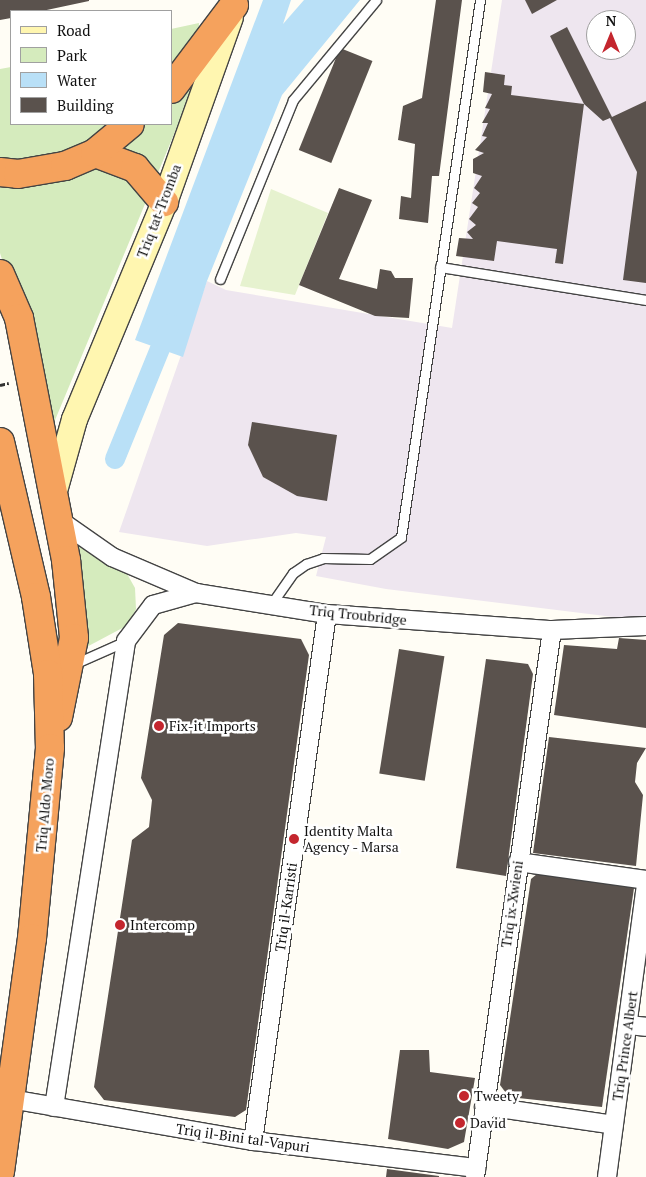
<!DOCTYPE html>
<style>
body{margin:0}
#map{position:relative;width:646px;height:1177px;overflow:hidden;background:#fffdf5;font-family:"PT Serif",serif}
div>[style]{position:absolute}
[style*='--x']{left:calc(var(--x)*1px);top:calc(var(--y)*1px);width:calc(var(--w)*1px);rotate:calc(var(--a)*1deg)}
.industrial>*{inset:0;background:#eee6ef}
.green>*{inset:0;background:#d5ebbd}
.pitch>*{inset:0;background:#e6f2cf}
.water>*{inset:0;background:#b9e0f7}
.canal>*{height:20px;margin:-10px;padding:0 10px;transform-origin:10px;border-radius:10px;background:#b9e0f7}
.building>*{inset:0;background:#5a524d;transform-origin:0 0}
.path>*{height:3px;margin-top:-1.5px;transform-origin:0;background:repeating-linear-gradient(90deg,#333 0 5px,transparent 0 7.5px)}
.roads{filter:drop-shadow(1px 0 #444) drop-shadow(-1px 0 #444) drop-shadow(0 1px #444) drop-shadow(0 -1px #444)}
.lane>*{height:9px;margin:-4.5px;padding:0 4.5px;transform-origin:4.5px;border-radius:4.5px;background:#fff}
.street>*{height:18px;margin:-9px;padding:0 9px;transform-origin:9px;border-radius:9px;background:#fff}
.secondary>*{height:25px;margin:-12.5px;padding:0 12.5px;transform-origin:12.5px;border-radius:12.5px;background:#fff6b0}
.highway>*{height:28px;margin:-14px;padding:0 14px;transform-origin:14px;border-radius:14px;background:#f5a25d}
.dots>*{width:14px;height:14px;translate:-50% -50%;box-sizing:border-box;border:2px solid #fff;border-radius:50%}
span{translate:-50% -50%;white-space:nowrap;text-align:center;line-height:1.15;-webkit-text-stroke:5px #fff;paint-order:stroke}
.street-label{font-size:14px;color:#111}
.poi-label{font-size:14px;color:#111}
.left{translate:0 -50%;text-align:left}
.legend{position:absolute;left:10px;top:10px;width:162px;height:115px;box-sizing:border-box;background:#fff;border:1px solid #a0a0a0;margin:0;padding:6px 9px;list-style:none;font-size:15px;color:#111}
.legend li{display:flex;align-items:center;gap:10px;height:25px}
.legend b{width:25px;border:1px solid #a0a0a0}
.north{position:absolute;left:586px;top:10px;width:50px;height:50px;box-sizing:border-box;background:#fff;border:1px solid #a0a0a0;border-radius:50%;rotate:0deg;font-size:14px;font-weight:700;line-height:20px;text-align:center;color:#111}
.north::after{content:'';display:block;margin:auto;width:18px;height:22px;background:#c4262e;clip-path:polygon(50% 0,100% 100%,50% 72%,0 100%)}
</style>
<div id="map">
<div class="industrial">
<div style="clip-path:polygon(evenodd,502px 0,646px 0,646px 621px,386px 589px,316px 576px,326px 537px,296px 533px,207px 546px,119px 532px,207px 281px,226px 290px,452px 328px,502px 0,596px 20px,626px 20px,626px 50px,596px 50px,596px 20px)"></div>
</div>
<div class="green">
<div style="clip-path:polygon(199px 23px,197px 79px,53px 425px,0 253px,0 69px,11px 67px,11px 124px,171px 124px,171px 29px)"></div>
<div style="clip-path:polygon(71px 541px,126px 572px,135px 588px,136px 609px,128px 625px,81px 650px)"></div>
</div>
<div class="pitch">
<div style="clip-path:polygon(271px 189px,328px 213px,295px 295px,240px 286px)"></div>
</div>
<div class="water">
<div style="clip-path:polygon(263px 0,291px 0,283px 24px,304px 0,360px 0,282px 95px,207px 281px,183px 357px,135px 340px)"></div>
</div>
<div class="canal">
<div style="--x:115;--y:459;--w:146;--a:-67.8"></div>
</div>
<div class="building">
<div style="clip-path:polygon(0 0,89px 0,89px 1px,42px 11px,11px 11px,11px 18px,0 20px)"></div>
<div style="clip-path:polygon(436px 0,462px 0,439px 176px,432px 176px,428px 223px,399px 219px,401px 196px,411px 198px,415px 144px,398px 140px,403px 106px,422px 98px)"></div>
<div style="clip-path:polygon(525px 0,557px 0,532px 14px)"></div>
<div style="clip-path:polygon(567px 27px,612px 117px,646px 101px,646px 283px,623px 280px,637px 172px,610px 118px,603px 121px,584px 104px,550px 36px)"></div>
<div style="left:340px;top:48px;width:35px;height:110px;rotate:22deg"></div>
<div style="clip-path:polygon(485px 72px,505px 75px,504px 85px,512px 86px,511px 95px,584px 104px,563px 264px,555px 263px,557px 249px,497px 241px,494px 261px,456px 256px,459px 238px,473px 239px,467px 232px,476px 225px,469px 219px,478px 207px,472px 203px,480px 193px,474px 188px,482px 176px,473px 173px,473px 159px,484px 153px,475px 150px,487px 137px,482px 136px,488px 123px,482px 123px,490px 109px,485px 108px,492px 94px,483px 92px)"></div>
<div style="clip-path:polygon(339px 188px,372px 200px,339px 279px,377px 289px,380px 269px,391px 271px,395px 278px,413px 278px,409px 318px,375px 316px,299px 285px)"></div>
<div style="clip-path:polygon(252px 422px,337px 435px,327px 501px,297px 496px,263px 477px,248px 445px)"></div>
<div style="clip-path:polygon(178px 623px,301px 639px,309px 655px,246px 1110px,235px 1117px,104px 1100px,94px 1087px,132px 840px,149px 827px,152px 800px,141px 778px,164px 635px)"></div>
<div style="clip-path:polygon(619px 638px,646px 640px,646px 728px,554px 715px,564px 645px,617px 649px)"></div>
<div style="left:399px;top:649px;width:46px;height:126px;rotate:9deg"></div>
<div style="clip-path:polygon(486px 659px,528px 664px,533px 674px,506px 876px,456px 868px)"></div>
<div style="clip-path:polygon(549px 737px,646px 748px,637px 763px,635px 782px,643px 795px,636px 866px,533px 853px)"></div>
<div style="clip-path:polygon(537px 874px,634px 888px,602px 1107px,509px 1097px,500px 1085px,531px 879px)"></div>
<div style="clip-path:polygon(400px 1050px,429px 1050px,430px 1072px,475px 1078px,464px 1142px,448px 1149px,388px 1139px)"></div>
<div style="clip-path:polygon(387px 1169px,439px 1176px,439px 1177px,386px 1177px)"></div>
</div>
<div class="path">
<div style="--x:0;--y:385;--w:9;--a:-13"></div>
</div>
<div class="roads">
<div class="lane">
<div style="--x:440;--y:267;--w:209;--a:9.1"></div>
<div style="--x:220;--y:279;--w:193;--a:-67.8"></div>
<div style="--x:293;--y:100;--w:130;--a:-50.3"></div>
<div style="--x:272;--y:603;--w:37;--a:-55"></div>
<div style="--x:293;--y:573;--w:16;--a:-35"></div>
<div style="--x:306;--y:564;--w:18;--a:-19"></div>
<div style="--x:323;--y:558;--w:47;--a:1.2"></div>
<div style="--x:370;--y:559;--w:38;--a:-35"></div>
<div style="--x:401;--y:537;--w:543;--a:-81.63"></div>
<div style="--x:74;--y:664;--w:57;--a:-23.9"></div>
</div>
<div class="street">
<div style="--x:59;--y:520;--w:65;--a:34.9"></div>
<div style="--x:112;--y:557;--w:91;--a:23.2"></div>
<div style="--x:196;--y:593;--w:133;--a:9.1"></div>
<div style="--x:327;--y:614;--w:226;--a:4.1"></div>
<div style="--x:552;--y:630;--w:94;--a:-2.4"></div>
<div style="--x:518;--y:862;--w:129;--a:8"></div>
<div style="--x:628;--y:1025;--w:18;--a:6"></div>
<div style="--x:10;--y:1099;--w:247;--a:9.8"></div>
<div style="--x:253;--y:1141;--w:225;--a:6.9"></div>
<div style="--x:484;--y:1106;--w:131;--a:8.3"></div>
<div style="--x:54;--y:1107;--w:472;--a:-81.2"></div>
<div style="--x:126;--y:641;--w:45;--a:-53.1"></div>
<div style="--x:153;--y:605;--w:45;--a:-15.6"></div>
<div style="--x:253;--y:1141;--w:532;--a:-82.01"></div>
<div style="--x:475;--y:1177;--w:552;--a:-81.99"></div>
<div style="--x:607;--y:1177;--w:294;--a:-82.4"></div>
</div>
<div class="secondary">
<div style="--x:55;--y:487;--w:71;--a:-74.4"></div>
<div style="--x:74;--y:419;--w:235;--a:-67.5"></div>
<div style="--x:164;--y:202;--w:196;--a:-70.4"></div>
</div>
<div class="highway">
<div style="--x:171;--y:89;--w:105;--a:-53.1"></div>
<div style="--x:95;--y:153;--w:43;--a:20.6"></div>
<div style="--x:135;--y:168;--w:45;--a:49.5"></div>
<div style="--x:0;--y:172;--w:18;--a:6"></div>
<div style="--x:18;--y:174;--w:48;--a:-9.7"></div>
<div style="--x:65;--y:166;--w:33;--a:-23"></div>
<div style="--x:95;--y:153;--w:45;--a:-39.6"></div>
<div style="--x:0;--y:274;--w:48;--a:66.6"></div>
<div style="--x:19;--y:318;--w:247;--a:79"></div>
<div style="--x:66;--y:560;--w:78;--a:84.1"></div>
<div style="--x:74;--y:638;--w:81;--a:101.4"></div>
<div style="--x:0;--y:442;--w:159;--a:76.9"></div>
<div style="--x:36;--y:597;--w:78;--a:81.1"></div>
<div style="--x:48;--y:674;--w:74;--a:88.5"></div>
<div style="--x:50;--y:748;--w:191;--a:95.4"></div>
<div style="--x:32;--y:938;--w:236;--a:97.8"></div>
</div>
</div>
<div class="dots">
<div style="left:159px;top:726px;background:#c4262e"></div>
<div style="left:294px;top:839px;background:#c4262e"></div>
<div style="left:120px;top:925px;background:#c4262e"></div>
<div style="left:464px;top:1096px;background:#c4262e"></div>
<div style="left:460px;top:1123px;background:#c4262e"></div>
</div>
<div class="street-label">
<span style="left:159px;top:211px;rotate:-69deg">Triq tat-Tromba</span>
<span style="left:358px;top:615px;rotate:6deg">Triq Troubridge</span>
<span style="left:45px;top:805px;rotate:-85deg">Triq Aldo Moro</span>
<span style="left:512px;top:904px;rotate:-82deg">Triq ix-Xwieni</span>
<span style="left:286px;top:907px;rotate:-82deg">Triq il-Karristi</span>
<span style="left:625px;top:1046px;rotate:-82deg">Triq Prince Albert</span>
<span style="left:243px;top:1138px;rotate:8deg">Triq il-Bini tal-Vapuri</span>
</div>
<div class="poi-label">
<span class="left" style="left:169px;top:726px">Fix-it Imports</span>
<span class="left" style="left:304px;top:839px">Identity Malta<br>Agency - Marsa</span>
<span class="left" style="left:130px;top:925px">Intercomp</span>
<span class="left" style="left:474px;top:1096px">Tweety</span>
<span class="left" style="left:470px;top:1123px">David</span>
</div>
<ul class="legend">
<li><b style="height:6px;background:#fff6b0"></b>Road</li>
<li><b style="height:14px;background:#d5ebbd"></b>Park</li>
<li><b style="height:14px;background:#b9e0f7"></b>Water</li>
<li><b style="height:14px;background:#5a524d"></b>Building</li>
</ul>
<div class="north">N</div>
</div>
